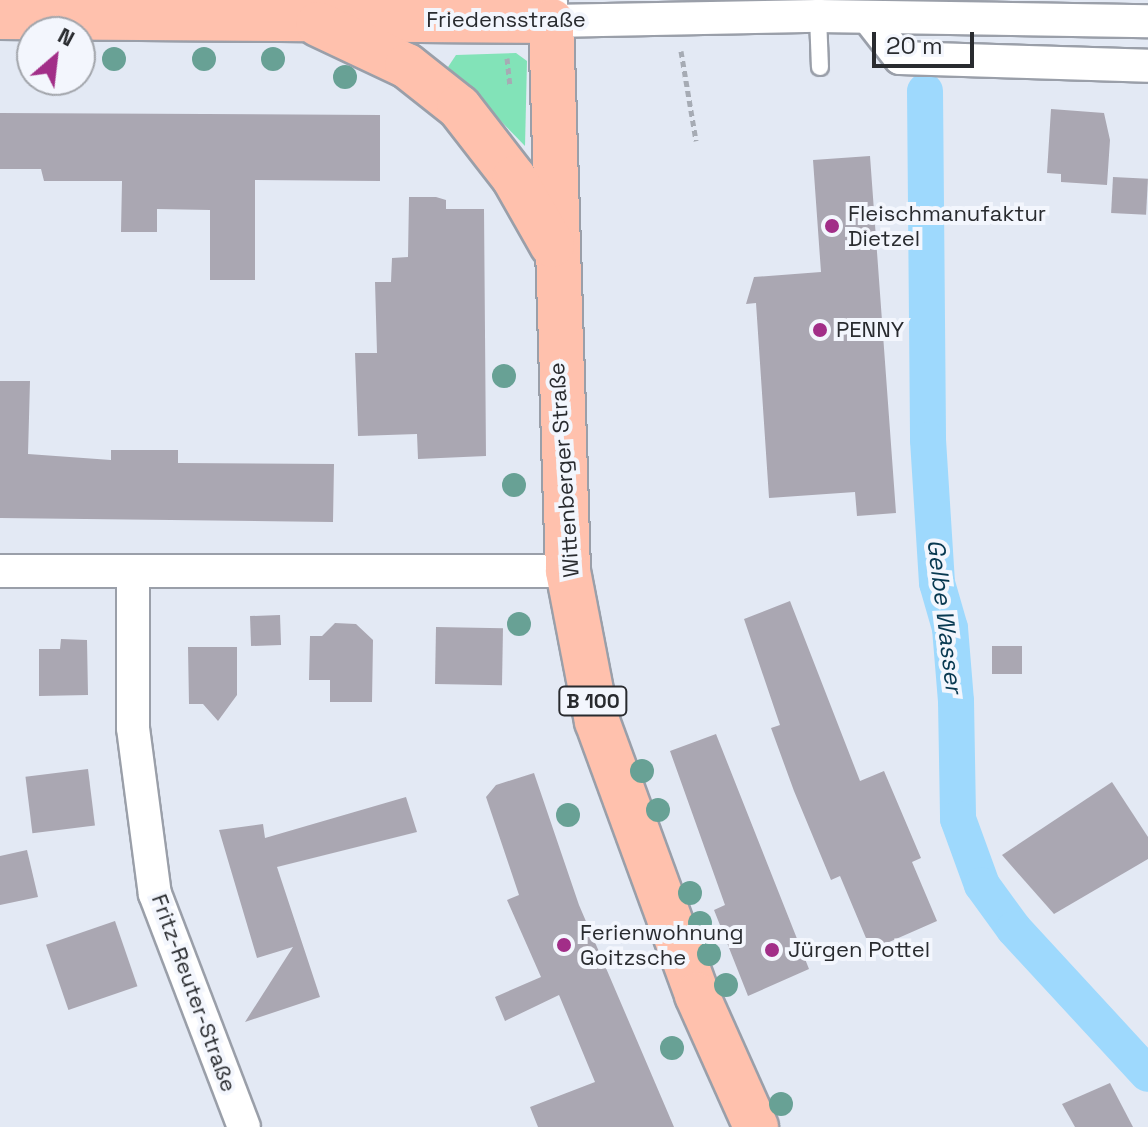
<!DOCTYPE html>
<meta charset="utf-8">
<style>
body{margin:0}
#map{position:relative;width:1148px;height:1127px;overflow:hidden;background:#e3e9f4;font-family:"Space Grotesk",sans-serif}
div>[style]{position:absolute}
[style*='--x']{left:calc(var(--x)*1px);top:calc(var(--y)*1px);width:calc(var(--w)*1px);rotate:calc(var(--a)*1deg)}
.green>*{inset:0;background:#82e3b8}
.canal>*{height:36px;margin:-18px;padding:0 18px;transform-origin:18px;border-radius:18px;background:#9ed9fd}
.building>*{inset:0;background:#aaa7b2;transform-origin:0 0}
.path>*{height:5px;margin-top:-2.5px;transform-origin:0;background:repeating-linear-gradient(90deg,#a6abb4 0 6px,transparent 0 10px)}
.roads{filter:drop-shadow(2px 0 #9a9fa9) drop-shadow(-2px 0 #9a9fa9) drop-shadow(0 2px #9a9fa9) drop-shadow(0 -2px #9a9fa9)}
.lane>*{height:16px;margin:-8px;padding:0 8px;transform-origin:8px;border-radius:8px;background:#fff}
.street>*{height:32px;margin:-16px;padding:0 16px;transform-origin:16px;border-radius:16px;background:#fff}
.primary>*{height:44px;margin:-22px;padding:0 22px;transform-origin:22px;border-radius:22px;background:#ffc1ad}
.trees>*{width:24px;height:24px;margin:-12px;border-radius:50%;background:#68a195}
.dots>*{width:22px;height:22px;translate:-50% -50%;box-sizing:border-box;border:4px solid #f3f6fd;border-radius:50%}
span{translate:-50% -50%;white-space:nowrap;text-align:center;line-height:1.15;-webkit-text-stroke:8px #f3f6fd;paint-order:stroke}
.shield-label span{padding:2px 6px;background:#f3f6fd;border:2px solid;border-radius:6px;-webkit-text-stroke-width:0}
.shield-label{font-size:20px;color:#292b2f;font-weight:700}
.street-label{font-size:22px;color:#292b2f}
.poi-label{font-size:22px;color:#292b2f}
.left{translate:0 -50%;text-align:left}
.water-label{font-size:24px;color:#073850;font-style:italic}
.north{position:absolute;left:16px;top:16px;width:80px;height:80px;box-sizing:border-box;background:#f3f6fd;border:2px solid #a2a5ab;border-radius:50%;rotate:28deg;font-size:22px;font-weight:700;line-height:32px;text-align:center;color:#292b2f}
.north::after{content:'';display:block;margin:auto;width:28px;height:36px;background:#a22e88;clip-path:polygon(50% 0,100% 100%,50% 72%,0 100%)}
.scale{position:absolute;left:872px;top:32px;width:102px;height:36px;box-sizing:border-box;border:4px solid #292b2f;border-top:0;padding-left:10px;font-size:24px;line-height:28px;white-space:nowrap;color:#292b2f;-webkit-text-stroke:6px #f3f6fd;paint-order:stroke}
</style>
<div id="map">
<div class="green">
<div style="clip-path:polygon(516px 53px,527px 61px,525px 146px,448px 67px,456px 55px)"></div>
</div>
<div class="canal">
<div style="--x:925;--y:91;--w:349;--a:89.5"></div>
<div style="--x:928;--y:440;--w:143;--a:86.4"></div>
<div style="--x:937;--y:583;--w:47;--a:73.9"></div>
<div style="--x:950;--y:628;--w:73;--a:85.3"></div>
<div style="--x:956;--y:701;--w:118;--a:89"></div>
<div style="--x:958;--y:819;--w:70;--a:70"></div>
<div style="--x:982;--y:885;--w:54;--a:54"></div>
<div style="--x:1014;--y:929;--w:197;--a:47.3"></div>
</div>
<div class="building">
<div style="clip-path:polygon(1051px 109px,1104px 113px,1110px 140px,1107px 185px,1061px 182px,1061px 174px,1047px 173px)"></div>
<div style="clip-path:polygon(0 113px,380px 115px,380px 181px,255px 180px,255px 280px,210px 280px,210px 210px,157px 209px,157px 232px,121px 232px,122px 181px,44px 181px,41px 169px,0 169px)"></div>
<div style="clip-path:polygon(870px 156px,896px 513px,857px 516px,855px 492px,769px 498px,756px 303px,746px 304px,754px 277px,821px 272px,813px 160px)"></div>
<div style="left:1113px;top:177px;width:35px;height:36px;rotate:3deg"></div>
<div style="clip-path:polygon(409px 197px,436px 197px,446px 200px,446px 209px,484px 209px,486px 456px,418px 459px,417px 434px,358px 436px,355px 353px,377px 353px,375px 282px,391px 282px,392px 258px,408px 257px)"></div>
<div style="clip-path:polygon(0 381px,30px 381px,28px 454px,111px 460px,111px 450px,178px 450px,178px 463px,334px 464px,333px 522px,0 518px)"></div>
<div style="clip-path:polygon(790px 601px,860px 781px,884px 771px,921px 858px,912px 862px,937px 921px,871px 950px,840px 876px,831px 880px,794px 791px,771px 728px,780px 725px,744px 619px)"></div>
<div style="left:280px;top:615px;width:30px;height:30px;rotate:88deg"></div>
<div style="clip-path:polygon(335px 623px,356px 624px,373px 640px,372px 702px,330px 702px,330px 680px,309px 680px,310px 636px,322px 636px)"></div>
<div style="left:436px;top:627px;width:67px;height:57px;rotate:1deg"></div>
<div style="clip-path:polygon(61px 639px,87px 640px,88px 695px,39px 696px,39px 649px,60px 649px)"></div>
<div style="left:992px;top:646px;width:30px;height:28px"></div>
<div style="clip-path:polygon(188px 647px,237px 647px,237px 695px,218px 721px,203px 704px,189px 704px)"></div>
<div style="clip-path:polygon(716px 734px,809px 969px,748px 996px,714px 910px,725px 905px,670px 751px)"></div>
<div style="left:88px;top:769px;width:57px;height:63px;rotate:83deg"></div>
<div style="clip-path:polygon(534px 773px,579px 905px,674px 1127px,538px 1127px,530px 1107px,595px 1082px,559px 995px,505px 1021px,495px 997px,541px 977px,507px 900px,519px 895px,486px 797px,496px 785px)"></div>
<div style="clip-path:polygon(1112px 782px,1148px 837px,1148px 859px,1054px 914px,1002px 855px)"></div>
<div style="clip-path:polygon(406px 797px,417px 832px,277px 867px,320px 997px,245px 1022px,293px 947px,257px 958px,219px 830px,263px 824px,265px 838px)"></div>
<div style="clip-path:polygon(27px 850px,38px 897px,0 905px,0 856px)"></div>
<div style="left:115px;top:921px;width:69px;height:73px;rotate:71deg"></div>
<div style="clip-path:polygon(1110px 1083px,1133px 1127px,1075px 1127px,1062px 1104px)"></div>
</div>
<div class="path">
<div style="--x:681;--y:51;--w:91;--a:80.5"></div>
<div style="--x:507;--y:58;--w:27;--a:84"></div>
</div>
<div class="roads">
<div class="lane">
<div style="--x:818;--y:16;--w:51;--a:87.8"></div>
</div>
<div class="street">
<div style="--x:551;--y:2;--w:19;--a:90"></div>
<div style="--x:551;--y:21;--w:267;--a:-1.1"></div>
<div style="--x:818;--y:16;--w:330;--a:0.9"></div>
<div style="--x:868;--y:17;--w:52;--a:52"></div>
<div style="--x:900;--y:58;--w:248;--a:1.8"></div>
<div style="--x:0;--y:571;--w:568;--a:0"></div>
<div style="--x:133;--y:571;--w:157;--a:90"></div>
<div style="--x:133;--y:728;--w:167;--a:82.5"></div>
<div style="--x:155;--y:894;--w:249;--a:69.1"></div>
</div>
<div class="primary">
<div style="--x:0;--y:17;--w:551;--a:0.42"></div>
<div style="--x:551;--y:21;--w:550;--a:88.23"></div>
<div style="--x:568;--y:571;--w:153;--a:79.1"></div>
<div style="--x:597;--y:721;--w:292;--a:69.9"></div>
<div style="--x:697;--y:995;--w:145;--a:65.9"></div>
<div style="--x:318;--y:24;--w:98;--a:25.3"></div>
<div style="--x:407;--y:66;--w:66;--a:38.3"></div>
<div style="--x:459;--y:107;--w:90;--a:52.2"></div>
<div style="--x:514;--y:178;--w:77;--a:60.4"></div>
</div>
</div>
<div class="trees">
<div style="left:114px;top:59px"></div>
<div style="left:204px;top:59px"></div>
<div style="left:273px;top:59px"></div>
<div style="left:345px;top:77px"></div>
<div style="left:504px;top:376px"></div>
<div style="left:514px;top:485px"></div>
<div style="left:519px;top:624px"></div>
<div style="left:642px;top:771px"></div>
<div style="left:658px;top:810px"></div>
<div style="left:568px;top:815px"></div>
<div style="left:690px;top:893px"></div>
<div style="left:700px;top:923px"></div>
<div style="left:709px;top:954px"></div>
<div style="left:726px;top:985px"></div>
<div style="left:672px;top:1048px"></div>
<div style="left:781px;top:1104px"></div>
</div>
<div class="dots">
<div style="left:832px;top:226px;background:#a22e88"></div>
<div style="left:820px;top:330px;background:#a22e88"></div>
<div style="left:564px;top:945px;background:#a22e88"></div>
<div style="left:772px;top:950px;background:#a22e88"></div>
</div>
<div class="shield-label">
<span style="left:593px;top:701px">B 100</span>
</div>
<div class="street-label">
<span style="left:506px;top:20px">Friedensstraße</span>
<span style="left:564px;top:470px;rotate:-94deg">Wittenberger Straße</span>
<span style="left:194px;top:993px;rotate:70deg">Fritz-Reuter-Straße</span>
</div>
<div class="poi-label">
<span class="left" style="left:848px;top:226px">Fleischmanufaktur<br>Dietzel</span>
<span class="left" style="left:836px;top:330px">PENNY</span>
<span class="left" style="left:580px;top:945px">Ferienwohnung<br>Goitzsche</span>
<span class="left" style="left:788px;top:950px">Jürgen Pottel</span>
</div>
<div class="water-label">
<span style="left:945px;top:616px;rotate:83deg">Gelbe Wasser</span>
</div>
<div class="north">N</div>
<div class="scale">20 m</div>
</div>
